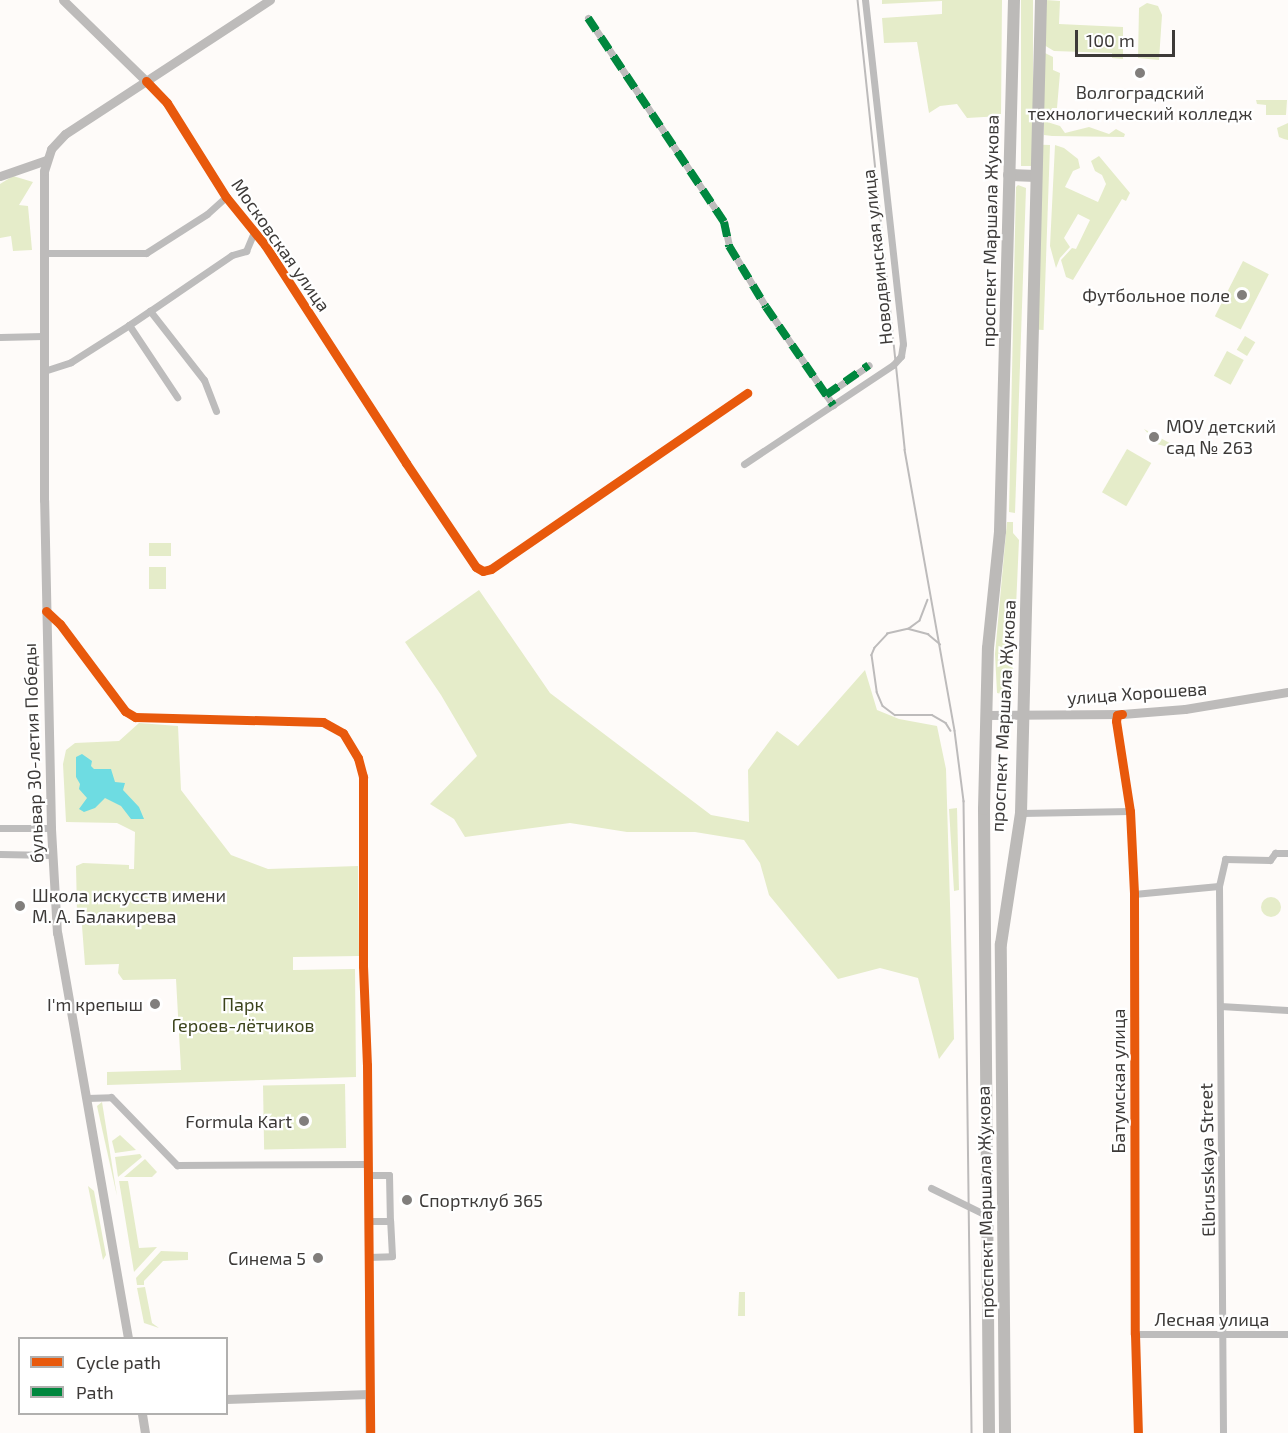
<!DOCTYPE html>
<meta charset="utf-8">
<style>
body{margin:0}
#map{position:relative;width:1288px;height:1433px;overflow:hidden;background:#fefbf9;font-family:"Exo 2",sans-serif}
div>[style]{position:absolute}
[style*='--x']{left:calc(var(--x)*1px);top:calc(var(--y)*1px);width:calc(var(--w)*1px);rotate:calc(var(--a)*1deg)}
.green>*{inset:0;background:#e5ecc9;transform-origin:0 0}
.round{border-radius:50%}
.water>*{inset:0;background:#6edce2}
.street>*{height:7px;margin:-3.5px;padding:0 3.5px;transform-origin:3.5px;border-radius:3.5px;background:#bdbcbc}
.secondary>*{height:9px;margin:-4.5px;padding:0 4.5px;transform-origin:4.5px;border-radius:4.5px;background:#bdbbba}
.highway>*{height:12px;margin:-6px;padding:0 6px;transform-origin:6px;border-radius:6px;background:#bcbab8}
.tram>*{height:1.5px;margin:-0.75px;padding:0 0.75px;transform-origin:0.75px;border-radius:0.75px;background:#bdbbbb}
.quiet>*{height:8px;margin-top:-4px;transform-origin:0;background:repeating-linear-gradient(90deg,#00873e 0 15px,transparent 0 23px)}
.cycleway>*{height:9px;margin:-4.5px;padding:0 4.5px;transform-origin:4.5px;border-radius:4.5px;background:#e8590c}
.dots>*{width:16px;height:16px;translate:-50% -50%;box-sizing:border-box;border:3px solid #fff;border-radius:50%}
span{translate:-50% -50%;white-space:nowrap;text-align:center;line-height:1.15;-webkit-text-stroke:4.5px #fff;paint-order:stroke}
.poi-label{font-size:18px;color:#3d3a38}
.right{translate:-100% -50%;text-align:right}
.left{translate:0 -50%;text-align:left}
.street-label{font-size:18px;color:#3d3a38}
.park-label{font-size:18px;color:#3b431b}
.legend{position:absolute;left:18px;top:1337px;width:210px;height:78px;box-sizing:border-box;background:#fff;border:2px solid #b1b0af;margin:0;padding:8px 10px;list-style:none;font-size:18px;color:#3d3a38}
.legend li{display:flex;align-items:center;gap:12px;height:30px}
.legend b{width:30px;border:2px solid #b1b0af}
.scale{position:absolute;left:1075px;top:30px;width:100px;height:27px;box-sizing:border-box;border:3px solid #3d3a38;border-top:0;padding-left:8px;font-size:18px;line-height:21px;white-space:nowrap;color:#3d3a38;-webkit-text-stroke:4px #fff;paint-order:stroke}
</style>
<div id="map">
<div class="green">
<div style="clip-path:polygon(882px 0,1002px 0,1001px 116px,967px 118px,957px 104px,940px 106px,929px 113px,917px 42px,884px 43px,882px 18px,942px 14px,942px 1px,882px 4px)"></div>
<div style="left:1021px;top:0;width:12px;height:166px"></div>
<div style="clip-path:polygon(1046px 0,1060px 1px,1059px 24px,1123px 27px,1123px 59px,1112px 58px,1112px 53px,1054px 51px,1044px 45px)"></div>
<div style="clip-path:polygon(1147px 3px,1158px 6px,1162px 15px,1159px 60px,1138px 58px,1139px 8px)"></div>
<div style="clip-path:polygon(1045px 53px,1053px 57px,1053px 70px,1060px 73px,1057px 108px,1052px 108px,1050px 119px,1043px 119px)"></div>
<div style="clip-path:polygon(1256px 100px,1287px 100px,1286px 115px,1266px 115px,1266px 105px,1257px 104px)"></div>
<div style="clip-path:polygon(1044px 121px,1060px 126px,1065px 133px,1089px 127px,1109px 134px,1116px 129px,1125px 134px,1124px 137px,1052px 136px,1044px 135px)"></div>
<div style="clip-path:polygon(1288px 123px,1288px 140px,1284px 139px,1279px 137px,1277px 128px)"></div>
<div style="left:1050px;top:145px;width:185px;height:8px;rotate:92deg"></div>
<div style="clip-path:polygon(1055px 145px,1064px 148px,1078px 159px,1080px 168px,1073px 171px,1065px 187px,1098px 202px,1106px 184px,1102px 175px,1095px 171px,1091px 161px,1099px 156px,1130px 193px,1126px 201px,1122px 199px,1073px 280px,1066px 277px,1061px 260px,1072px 248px,1076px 249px,1090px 220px,1078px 214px,1064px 238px,1070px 247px,1060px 258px,1056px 268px,1050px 246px)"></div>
<div style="clip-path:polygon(13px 176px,33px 182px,19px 205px,28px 206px,32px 250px,13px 251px,11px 236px,0 238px,0 184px)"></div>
<div style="clip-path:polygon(1018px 185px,1026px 188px,1015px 513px,1009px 512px,1016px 187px)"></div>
<div style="left:1243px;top:261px;width:29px;height:62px;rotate:27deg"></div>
<div style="left:1245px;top:336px;width:12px;height:16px;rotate:31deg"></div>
<div style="left:1227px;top:351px;width:19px;height:28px;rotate:28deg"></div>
<div style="clip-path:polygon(1144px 429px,1186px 452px,1157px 444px)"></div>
<div style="left:1127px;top:449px;width:28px;height:50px;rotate:30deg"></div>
<div style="clip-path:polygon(1007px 522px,1013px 522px,1013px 533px,1019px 540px,1012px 696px,997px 693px,995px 654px)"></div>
<div style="left:171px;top:543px;width:13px;height:22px;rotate:90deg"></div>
<div style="left:149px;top:567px;width:17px;height:22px"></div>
<div style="clip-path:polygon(479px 590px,550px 693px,711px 815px,749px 822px,748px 770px,777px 731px,798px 746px,865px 670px,877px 710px,899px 719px,937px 726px,946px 769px,954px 1039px,939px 1059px,918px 978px,880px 968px,838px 979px,769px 895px,760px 863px,744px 840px,695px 832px,627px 832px,570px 823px,465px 837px,454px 819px,430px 804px,477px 756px,441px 695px,405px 642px)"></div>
<div style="clip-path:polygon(139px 723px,178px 726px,181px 790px,231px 855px,268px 869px,358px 866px,359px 956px,293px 957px,293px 970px,355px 969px,356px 1077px,107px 1085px,107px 1072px,181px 1070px,176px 979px,123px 980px,118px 973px,119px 964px,85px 965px,81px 913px,77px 912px,76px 866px,83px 863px,129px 865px,129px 869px,134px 869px,135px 832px,117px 823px,66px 822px,63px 764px,66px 750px,75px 743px,119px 741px)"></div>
<div style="clip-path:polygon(957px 808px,959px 890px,954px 891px,949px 809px)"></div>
<div class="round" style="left:1261px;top:897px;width:20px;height:20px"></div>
<div style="left:345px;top:1084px;width:64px;height:82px;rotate:89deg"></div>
<div style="clip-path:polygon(102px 1102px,117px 1196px,97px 1106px)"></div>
<div style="clip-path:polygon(120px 1135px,136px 1150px,115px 1153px,112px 1141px)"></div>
<div style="clip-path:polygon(140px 1154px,142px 1157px,118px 1177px,115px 1157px)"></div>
<div style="clip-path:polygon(145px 1159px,157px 1172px,152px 1177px,124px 1177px)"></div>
<div style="clip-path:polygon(119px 1181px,128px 1181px,139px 1248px,157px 1247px,134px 1272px)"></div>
<div style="clip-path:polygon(88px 1186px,94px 1191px,106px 1255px,103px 1260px)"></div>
<div style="clip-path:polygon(161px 1251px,188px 1252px,188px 1260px,163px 1261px,144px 1281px,144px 1285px,137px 1285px,136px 1278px)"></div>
<div style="clip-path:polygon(145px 1287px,152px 1323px,159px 1328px,144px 1323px,137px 1288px)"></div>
<div style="clip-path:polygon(739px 1292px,745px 1292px,745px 1316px,738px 1316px)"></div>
</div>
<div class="water">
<div style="clip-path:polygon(82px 754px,92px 761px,91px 766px,94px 769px,111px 769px,115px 782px,125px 783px,123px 790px,139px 807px,144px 819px,131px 819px,121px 806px,105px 798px,95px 808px,84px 812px,79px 809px,87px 798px,79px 789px,80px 784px,76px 777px,76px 757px)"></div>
</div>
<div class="street">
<div style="--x:588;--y:18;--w:245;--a:56.3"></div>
<div style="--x:724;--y:222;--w:25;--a:78"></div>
<div style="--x:729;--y:246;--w:71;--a:58.8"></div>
<div style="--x:766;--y:307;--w:119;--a:55.6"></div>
<div style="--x:146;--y:81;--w:30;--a:46"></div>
<div style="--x:167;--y:103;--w:111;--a:57.9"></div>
<div style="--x:226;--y:197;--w:62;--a:50.9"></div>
<div style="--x:265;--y:245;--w:260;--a:57.1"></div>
<div style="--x:406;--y:463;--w:125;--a:56.1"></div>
<div style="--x:476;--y:567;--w:8;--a:30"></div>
<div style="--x:483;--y:571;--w:8;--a:-14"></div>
<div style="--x:491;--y:569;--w:311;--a:-34.5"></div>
<div style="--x:43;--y:253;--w:103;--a:0"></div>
<div style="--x:146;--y:253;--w:72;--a:-32.6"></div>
<div style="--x:207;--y:214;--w:25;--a:-42"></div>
<div style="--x:129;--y:325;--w:25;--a:-34"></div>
<div style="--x:0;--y:337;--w:43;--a:-1.3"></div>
<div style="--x:44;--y:371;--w:28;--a:-18"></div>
<div style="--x:71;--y:362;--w:69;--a:-32.5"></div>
<div style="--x:129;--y:325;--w:87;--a:56.3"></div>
<div style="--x:826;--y:395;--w:52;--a:-34.9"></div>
<div style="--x:216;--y:411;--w:33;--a:-111"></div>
<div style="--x:204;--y:380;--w:88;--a:-128"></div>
<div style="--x:150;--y:311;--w:99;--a:-34.3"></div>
<div style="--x:232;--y:255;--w:15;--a:-16"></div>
<div style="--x:246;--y:251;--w:21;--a:-67"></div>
<div style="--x:744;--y:464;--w:179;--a:-33.6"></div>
<div style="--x:893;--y:365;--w:12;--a:-48"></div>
<div style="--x:901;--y:356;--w:12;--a:-81"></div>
<div style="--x:903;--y:344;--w:346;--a:-96.3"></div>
<div style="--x:46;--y:611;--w:19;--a:43"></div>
<div style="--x:60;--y:624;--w:109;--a:53.2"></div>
<div style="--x:125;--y:711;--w:12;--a:31"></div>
<div style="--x:135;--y:717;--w:188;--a:1.5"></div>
<div style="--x:323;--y:722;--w:23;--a:29"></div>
<div style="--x:343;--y:733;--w:29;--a:59"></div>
<div style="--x:358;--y:758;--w:20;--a:75"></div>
<div style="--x:363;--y:777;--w:189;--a:90"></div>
<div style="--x:363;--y:966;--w:99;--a:87.7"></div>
<div style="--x:367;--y:1065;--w:329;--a:89.7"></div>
<div style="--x:1120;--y:714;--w:3;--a:162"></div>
<div style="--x:1117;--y:715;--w:15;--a:90"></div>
<div style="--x:1117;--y:730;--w:82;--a:80.9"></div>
<div style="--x:1130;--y:811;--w:83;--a:87.2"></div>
<div style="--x:1134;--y:894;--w:440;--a:89.9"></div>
<div style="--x:1135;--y:1334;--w:99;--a:88.3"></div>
<div style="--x:1021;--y:813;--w:109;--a:-1.1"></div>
<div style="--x:0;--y:828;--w:51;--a:0"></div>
<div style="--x:0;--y:854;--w:52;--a:1.1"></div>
<div style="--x:1134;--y:894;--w:85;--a:-5.4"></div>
<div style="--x:1220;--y:1006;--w:68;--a:3.4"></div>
<div style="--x:87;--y:1098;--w:24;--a:-2"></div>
<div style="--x:111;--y:1097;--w:95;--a:45.9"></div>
<div style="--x:177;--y:1165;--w:190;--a:-0.3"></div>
<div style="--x:368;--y:1175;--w:21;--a:0"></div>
<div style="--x:389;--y:1175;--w:46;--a:88.8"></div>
<div style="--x:390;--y:1221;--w:22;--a:180"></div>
<div style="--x:931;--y:1188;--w:61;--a:26.1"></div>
<div style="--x:368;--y:1257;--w:24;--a:-2"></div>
<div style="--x:392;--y:1256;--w:35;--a:-93"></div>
<div style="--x:1135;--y:1334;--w:153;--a:0"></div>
<div style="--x:1223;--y:1433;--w:547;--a:-90.42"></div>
<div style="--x:1219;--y:886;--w:28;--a:-77"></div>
<div style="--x:1225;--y:859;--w:45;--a:1.3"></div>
<div style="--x:1270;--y:860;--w:9;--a:-54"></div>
<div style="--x:1275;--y:853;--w:13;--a:0"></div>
</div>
<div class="secondary">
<div style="--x:63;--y:0;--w:116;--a:44.3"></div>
<div style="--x:0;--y:176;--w:49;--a:-19.2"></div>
<div style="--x:987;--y:715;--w:135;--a:-0.4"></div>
<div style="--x:1122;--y:714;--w:63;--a:-4.5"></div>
<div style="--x:1185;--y:709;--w:104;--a:-9.4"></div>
<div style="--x:128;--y:1338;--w:411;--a:-99.9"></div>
<div style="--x:57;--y:933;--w:105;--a:-93.3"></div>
<div style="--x:51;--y:828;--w:328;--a:-91.2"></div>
<div style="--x:44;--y:500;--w:329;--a:-90"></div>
<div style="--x:44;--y:171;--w:23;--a:-72"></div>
<div style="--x:51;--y:149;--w:21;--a:-47"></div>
<div style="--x:65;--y:134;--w:245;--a:-33.2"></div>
<div style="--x:226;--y:1399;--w:143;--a:-2"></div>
<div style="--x:369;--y:1394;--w:39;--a:89"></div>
<div style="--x:142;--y:1414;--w:19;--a:81"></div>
</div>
<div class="highway">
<div style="--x:1009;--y:175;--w:27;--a:2"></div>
<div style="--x:989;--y:1433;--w:624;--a:-90.46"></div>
<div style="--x:984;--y:809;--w:161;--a:-88.6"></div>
<div style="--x:988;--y:648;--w:118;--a:-84.1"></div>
<div style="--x:1000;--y:531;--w:531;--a:-88.49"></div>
<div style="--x:1005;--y:1433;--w:489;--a:-90.5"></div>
<div style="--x:1001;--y:944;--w:133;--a:-81.3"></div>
<div style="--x:1021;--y:813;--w:813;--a:-88.59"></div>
</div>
<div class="tram">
<div style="--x:858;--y:0;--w:452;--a:84"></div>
<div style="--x:905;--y:450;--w:285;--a:79.9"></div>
<div style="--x:955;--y:731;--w:71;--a:82.7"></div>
<div style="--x:964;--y:801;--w:632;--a:89.27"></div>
<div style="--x:928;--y:600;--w:22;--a:111"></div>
<div style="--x:920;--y:621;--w:14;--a:144"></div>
<div style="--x:909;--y:629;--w:22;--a:167"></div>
<div style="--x:888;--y:634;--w:19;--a:133"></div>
<div style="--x:875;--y:648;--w:8;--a:113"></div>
<div style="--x:872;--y:655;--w:37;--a:82"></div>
<div style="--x:877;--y:692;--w:15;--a:67"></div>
<div style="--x:883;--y:706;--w:15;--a:37"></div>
<div style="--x:895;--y:715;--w:37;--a:0"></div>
<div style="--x:932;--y:715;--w:16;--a:30"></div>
<div style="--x:946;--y:723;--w:9;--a:58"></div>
<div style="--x:909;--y:629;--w:20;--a:15"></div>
<div style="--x:928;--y:634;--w:16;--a:40"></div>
</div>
<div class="quiet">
<div style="--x:588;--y:18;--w:245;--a:56.3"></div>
<div style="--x:724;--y:222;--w:25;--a:78"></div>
<div style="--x:729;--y:246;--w:71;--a:58.8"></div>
<div style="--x:766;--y:307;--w:119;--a:55.6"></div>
<div style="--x:826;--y:395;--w:52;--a:-34.9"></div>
</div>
<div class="cycleway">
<div style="--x:146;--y:81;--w:30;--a:46"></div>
<div style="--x:167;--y:103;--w:111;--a:57.9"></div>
<div style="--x:226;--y:197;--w:62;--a:50.9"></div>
<div style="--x:265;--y:245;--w:260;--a:57.1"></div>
<div style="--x:406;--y:463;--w:125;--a:56.1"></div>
<div style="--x:476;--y:567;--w:8;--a:30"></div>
<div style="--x:483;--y:571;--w:8;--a:-14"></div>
<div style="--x:491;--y:569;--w:311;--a:-34.5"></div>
<div style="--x:46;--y:611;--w:19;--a:43"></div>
<div style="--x:60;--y:624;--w:109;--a:53.2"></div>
<div style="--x:125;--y:711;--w:12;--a:31"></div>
<div style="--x:135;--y:717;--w:188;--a:1.5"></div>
<div style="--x:323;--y:722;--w:23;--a:29"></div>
<div style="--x:343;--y:733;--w:29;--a:59"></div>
<div style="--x:358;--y:758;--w:20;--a:75"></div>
<div style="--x:363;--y:777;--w:189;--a:90"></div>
<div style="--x:363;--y:966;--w:99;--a:87.7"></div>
<div style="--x:367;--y:1065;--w:368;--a:89.5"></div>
<div style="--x:1122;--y:714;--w:5;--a:169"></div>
<div style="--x:1117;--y:715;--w:6;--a:99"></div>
<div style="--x:1116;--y:721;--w:91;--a:81.2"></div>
<div style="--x:1130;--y:811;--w:83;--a:87.2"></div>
<div style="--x:1134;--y:894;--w:440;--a:89.9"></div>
<div style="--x:1135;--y:1334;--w:99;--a:88.3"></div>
</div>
<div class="dots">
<div style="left:1140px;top:73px;background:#817e7c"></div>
<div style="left:1242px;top:295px;background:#817e7c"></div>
<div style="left:1154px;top:437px;background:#817e7c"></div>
<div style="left:20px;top:906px;background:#817e7c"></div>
<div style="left:155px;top:1004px;background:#817e7c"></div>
<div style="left:304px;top:1121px;background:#817e7c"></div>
<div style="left:407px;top:1200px;background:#817e7c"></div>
<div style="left:318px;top:1258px;background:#817e7c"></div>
</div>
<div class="poi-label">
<span style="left:1140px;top:103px">Волгоградский<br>технологический колледж</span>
<span class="right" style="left:1230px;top:295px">Футбольное поле</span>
<span class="left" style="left:1166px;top:437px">МОУ детский<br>сад № 263</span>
<span class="left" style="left:32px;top:906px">Школа искусств имени<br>М. А. Балакирева</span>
<span class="right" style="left:143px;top:1004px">I'm крепыш</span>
<span class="right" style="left:292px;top:1121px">Formula Kart</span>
<span class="left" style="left:419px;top:1200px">Спортклуб 365</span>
<span class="right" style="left:306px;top:1258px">Синема 5</span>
</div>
<div class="street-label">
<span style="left:990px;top:231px;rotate:-89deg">проспект Маршала Жукова</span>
<span style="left:281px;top:245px;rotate:55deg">Московская улица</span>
<span style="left:877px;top:257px;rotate:-96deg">Новодвинская улица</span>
<span style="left:1137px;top:693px;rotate:-4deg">улица Хорошева</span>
<span style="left:1003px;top:716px;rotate:-87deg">проспект Маршала Жукова</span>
<span style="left:33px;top:753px;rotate:-92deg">бульвар 30-летия Победы</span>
<span style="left:1118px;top:1081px;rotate:-90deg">Батумская улица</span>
<span style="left:1207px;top:1160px;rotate:-91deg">Elbrusskaya Street</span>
<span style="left:985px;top:1202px;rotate:-91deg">проспект Маршала Жукова</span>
<span style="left:1212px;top:1319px">Лесная улица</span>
</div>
<div class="park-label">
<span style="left:243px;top:1015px">Парк<br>Героев-лётчиков</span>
</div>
<ul class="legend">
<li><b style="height:8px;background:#e8590c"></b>Cycle path</li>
<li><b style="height:8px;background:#00873e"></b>Path</li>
</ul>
<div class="scale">100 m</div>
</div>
